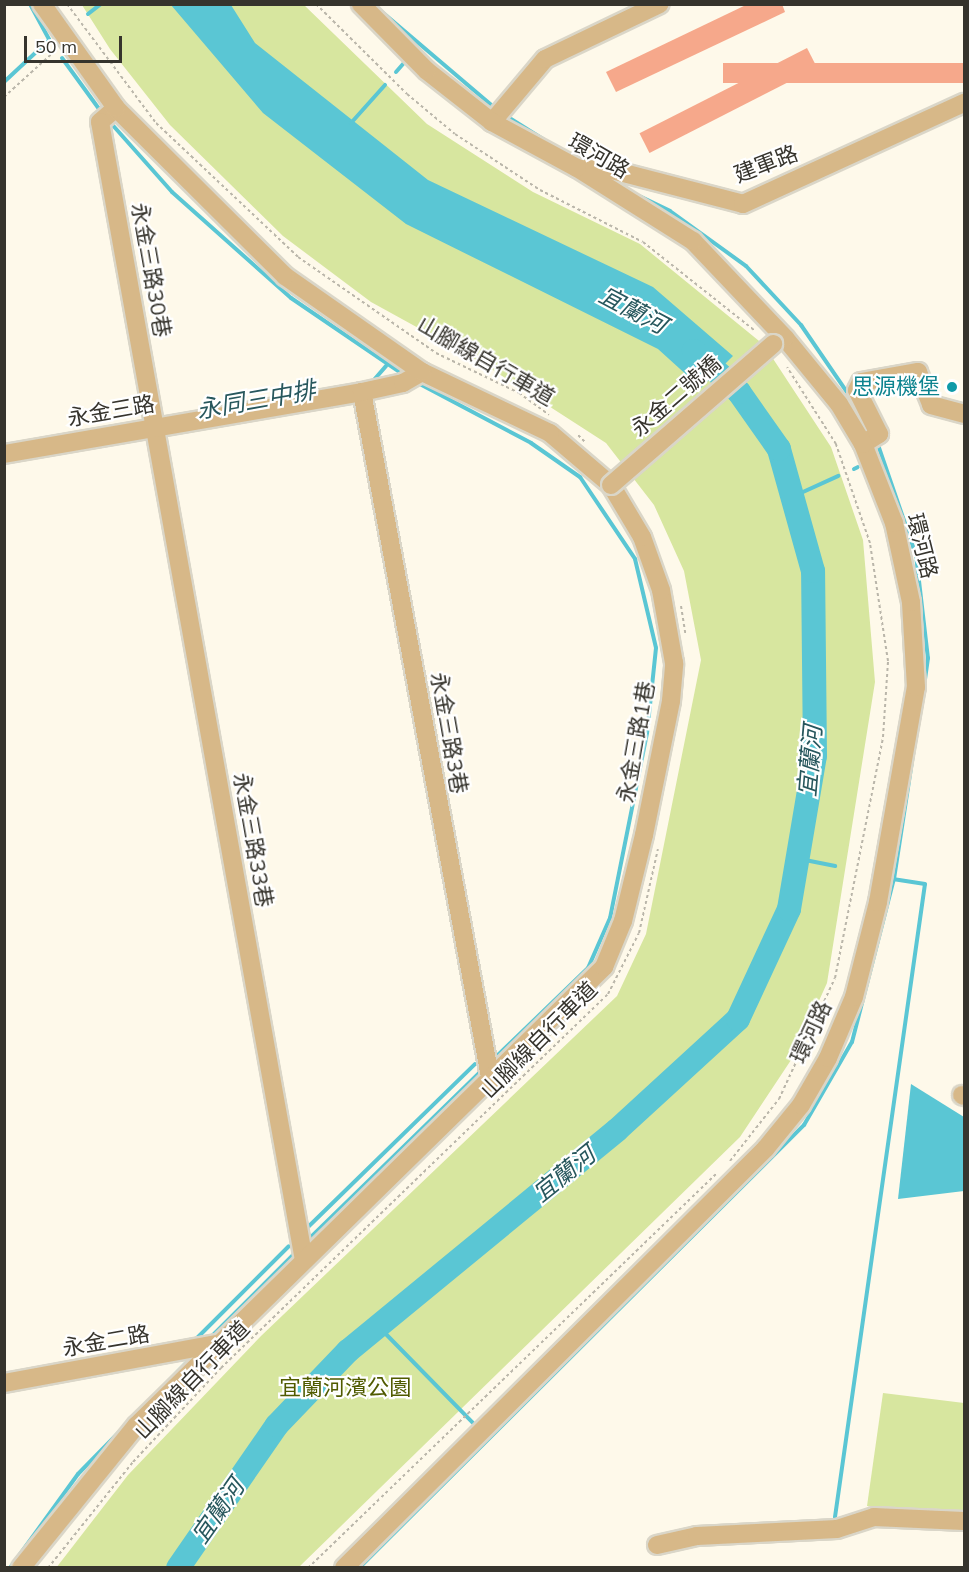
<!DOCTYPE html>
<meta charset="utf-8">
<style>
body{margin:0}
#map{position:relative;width:969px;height:1572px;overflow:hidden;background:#fef9ea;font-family:Mulish,"Noto Sans TC",sans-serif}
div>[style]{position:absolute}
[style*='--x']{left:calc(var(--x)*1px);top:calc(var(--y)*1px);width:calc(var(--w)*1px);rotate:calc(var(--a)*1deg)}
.green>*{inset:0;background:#d7e69f}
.water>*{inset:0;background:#5ac6d4}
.stream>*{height:4px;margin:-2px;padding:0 2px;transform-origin:2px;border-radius:2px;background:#5ac6d4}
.river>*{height:24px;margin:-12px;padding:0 12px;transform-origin:12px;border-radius:12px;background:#5ac6d4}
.building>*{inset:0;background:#f6a88b;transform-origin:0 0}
.path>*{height:2px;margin-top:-1px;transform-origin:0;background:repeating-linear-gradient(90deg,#bab6aa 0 3px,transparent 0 6px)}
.roads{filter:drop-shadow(2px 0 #dad6c8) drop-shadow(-2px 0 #dad6c8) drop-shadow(0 2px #dad6c8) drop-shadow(0 -2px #dad6c8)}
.minor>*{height:18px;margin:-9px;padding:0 9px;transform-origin:9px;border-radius:9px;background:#d7b888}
.bridges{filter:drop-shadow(2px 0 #dad6c8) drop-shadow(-2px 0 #dad6c8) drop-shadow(0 2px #dad6c8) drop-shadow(0 -2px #dad6c8)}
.minor-bridge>*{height:18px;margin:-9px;padding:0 9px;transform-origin:9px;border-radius:9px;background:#d7b888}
.dots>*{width:16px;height:16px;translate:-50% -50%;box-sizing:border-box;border:3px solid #fff;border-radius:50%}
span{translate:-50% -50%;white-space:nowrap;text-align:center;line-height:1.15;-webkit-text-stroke:4.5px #fff;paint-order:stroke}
.street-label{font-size:22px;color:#36342d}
.culture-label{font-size:22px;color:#0d838f}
.right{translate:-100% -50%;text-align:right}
.park-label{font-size:22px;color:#505b00}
.water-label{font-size:24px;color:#27575d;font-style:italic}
.frame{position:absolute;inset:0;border:6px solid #36342d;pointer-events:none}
.scale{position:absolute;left:24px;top:36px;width:98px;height:27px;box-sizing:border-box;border:3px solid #36342d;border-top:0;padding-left:8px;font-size:18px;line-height:21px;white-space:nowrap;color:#36342d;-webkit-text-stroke:4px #fff;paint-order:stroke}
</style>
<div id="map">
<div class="green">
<div style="clip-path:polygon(82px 5px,304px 5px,427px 124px,533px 192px,640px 244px,764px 345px,831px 447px,863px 540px,875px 682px,827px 983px,795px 1054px,740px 1137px,299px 1567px,56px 1568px,128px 1475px,261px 1336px,617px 996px,646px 934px,701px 660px,684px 571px,654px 505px,606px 443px,482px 363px,371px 302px,283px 236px,170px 125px,110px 49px)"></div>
<div style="clip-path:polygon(883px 1393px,964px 1403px,964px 1519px,867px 1506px)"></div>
</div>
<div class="water">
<div style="clip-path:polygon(171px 5px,231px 5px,255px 43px,428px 180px,653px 287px,733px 356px,701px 388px,658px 349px,406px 224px,263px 113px)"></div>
<div style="clip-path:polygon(911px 1084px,964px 1117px,964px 1191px,898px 1199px)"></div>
</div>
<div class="stream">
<div style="--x:30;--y:4;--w:42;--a:61.6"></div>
<div style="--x:375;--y:6;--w:157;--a:40.4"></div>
<div style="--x:88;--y:14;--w:16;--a:-38"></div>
<div style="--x:62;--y:58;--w:68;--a:54"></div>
<div style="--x:396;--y:72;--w:11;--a:-49"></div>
<div style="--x:4;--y:82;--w:62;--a:-43"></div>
<div style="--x:511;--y:119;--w:39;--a:32"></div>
<div style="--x:109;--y:121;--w:95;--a:48.4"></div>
<div style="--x:172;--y:192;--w:159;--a:41.7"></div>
<div style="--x:291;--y:298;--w:137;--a:34.3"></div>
<div style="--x:351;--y:123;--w:51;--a:-48.2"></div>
<div style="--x:633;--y:193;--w:41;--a:25.9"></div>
<div style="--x:670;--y:211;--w:94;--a:35.9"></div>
<div style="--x:746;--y:266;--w:81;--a:47"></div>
<div style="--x:801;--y:325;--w:88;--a:55.6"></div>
<div style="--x:373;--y:381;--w:20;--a:-49"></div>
<div style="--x:416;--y:382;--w:130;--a:27.9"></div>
<div style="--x:531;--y:443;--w:60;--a:34.8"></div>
<div style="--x:580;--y:477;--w:99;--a:56.1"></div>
<div style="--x:635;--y:559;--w:91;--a:76.7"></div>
<div style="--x:656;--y:648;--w:85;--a:96"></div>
<div style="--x:647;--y:733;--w:189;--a:101.3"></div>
<div style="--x:610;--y:918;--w:55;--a:113.7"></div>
<div style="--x:588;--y:968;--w:127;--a:136"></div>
<div style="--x:877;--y:442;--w:120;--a:71"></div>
<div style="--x:916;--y:555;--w:104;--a:83.4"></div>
<div style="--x:928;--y:658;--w:28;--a:98"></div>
<div style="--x:854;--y:469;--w:4;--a:-27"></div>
<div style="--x:792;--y:497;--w:51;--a:-24.5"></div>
<div style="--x:795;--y:858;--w:41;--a:11.3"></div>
<div style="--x:306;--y:1229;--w:236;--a:-44.3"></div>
<div style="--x:311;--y:1237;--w:235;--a:-44.3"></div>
<div style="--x:378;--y:1326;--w:143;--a:45.6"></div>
<div style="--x:212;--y:1336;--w:115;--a:-45"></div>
<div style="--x:194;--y:1341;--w:134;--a:-45"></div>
<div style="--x:155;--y:1395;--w:49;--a:-45.8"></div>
<div style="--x:835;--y:1517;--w:639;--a:-81.91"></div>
<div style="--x:925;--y:884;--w:31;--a:-171"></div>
<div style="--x:10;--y:1568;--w:116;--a:-54.1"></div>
<div style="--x:78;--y:1474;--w:67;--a:-45.6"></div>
<div style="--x:359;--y:1568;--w:628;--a:-44.87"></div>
<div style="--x:804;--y:1125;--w:96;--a:-60"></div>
<div style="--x:852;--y:1042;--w:168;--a:-75.6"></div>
<div style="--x:894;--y:879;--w:146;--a:-81.3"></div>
</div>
<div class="river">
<div style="--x:178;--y:1568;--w:174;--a:-55.3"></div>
<div style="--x:277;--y:1425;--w:103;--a:-46.2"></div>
<div style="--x:348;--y:1351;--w:348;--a:-39.4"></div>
<div style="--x:617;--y:1130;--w:164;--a:-42.5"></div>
<div style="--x:738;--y:1019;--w:121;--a:-65.1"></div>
<div style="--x:789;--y:909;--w:155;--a:-80.4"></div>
<div style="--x:815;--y:756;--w:185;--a:-90.6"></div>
<div style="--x:813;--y:571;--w:127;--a:-105.6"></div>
<div style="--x:779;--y:449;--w:70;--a:-125.1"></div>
<div style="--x:739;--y:392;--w:61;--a:-137.7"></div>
</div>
<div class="building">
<div style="clip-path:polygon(748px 4px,782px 4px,785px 12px,616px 92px,606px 72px)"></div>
<div style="left:807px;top:48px;width:22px;height:188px;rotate:63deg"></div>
<div style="left:964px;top:63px;width:20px;height:241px;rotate:90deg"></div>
</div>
<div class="path">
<div style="--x:67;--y:4;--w:149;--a:53.2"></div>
<div style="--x:156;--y:123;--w:195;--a:43.3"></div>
<div style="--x:298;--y:257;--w:168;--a:34.8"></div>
<div style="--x:436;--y:353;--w:92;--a:25.7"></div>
<div style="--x:519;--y:393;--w:37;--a:36"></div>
<div style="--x:316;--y:4;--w:128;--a:44.7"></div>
<div style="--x:407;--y:94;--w:62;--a:39.8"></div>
<div style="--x:455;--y:134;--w:102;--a:33.4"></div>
<div style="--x:540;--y:190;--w:115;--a:26.8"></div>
<div style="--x:643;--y:242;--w:142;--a:38.4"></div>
<div style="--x:4;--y:97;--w:70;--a:-42.1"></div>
<div style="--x:578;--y:435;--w:11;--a:45"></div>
<div style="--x:681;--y:606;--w:30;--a:81"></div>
<div style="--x:730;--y:1161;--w:79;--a:-51.7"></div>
<div style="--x:779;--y:1099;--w:133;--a:-65.2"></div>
<div style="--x:835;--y:978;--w:246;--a:-78.7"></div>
<div style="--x:883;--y:737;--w:76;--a:-86.2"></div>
<div style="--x:888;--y:661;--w:119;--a:-98.7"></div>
<div style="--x:870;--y:543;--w:105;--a:-109"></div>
<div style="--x:836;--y:444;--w:91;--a:-122.5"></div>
<div style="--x:48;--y:1568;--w:136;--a:-51.3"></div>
<div style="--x:133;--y:1462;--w:129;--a:-46.9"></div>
<div style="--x:221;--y:1368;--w:538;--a:-44.02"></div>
<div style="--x:608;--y:994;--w:68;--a:-63.1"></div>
<div style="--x:639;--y:933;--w:86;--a:-77.3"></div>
<div style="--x:308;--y:1568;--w:569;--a:-44"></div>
</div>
<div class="roads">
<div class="minor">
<div style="--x:116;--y:108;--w:21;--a:139"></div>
<div style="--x:100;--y:122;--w:1156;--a:79.84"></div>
<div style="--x:492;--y:122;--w:82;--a:-49.9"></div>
<div style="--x:545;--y:59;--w:127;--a:-25.6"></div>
<div style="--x:581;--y:169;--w:31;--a:2"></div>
<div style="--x:612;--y:170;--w:135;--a:14.5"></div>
<div style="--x:743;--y:204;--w:243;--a:-24.6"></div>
<div style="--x:362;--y:392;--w:702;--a:79.41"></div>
<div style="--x:863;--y:444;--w:19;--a:-32"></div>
<div style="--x:879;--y:434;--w:49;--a:-116.6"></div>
<div style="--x:857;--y:390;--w:9;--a:-63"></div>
<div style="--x:861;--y:382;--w:58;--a:-10"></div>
<div style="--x:918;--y:372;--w:35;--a:68"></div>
<div style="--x:931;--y:405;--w:34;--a:15"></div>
<div style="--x:4;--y:454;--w:363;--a:-9.8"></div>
<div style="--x:362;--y:392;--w:42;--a:-12.4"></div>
<div style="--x:403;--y:383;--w:22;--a:-30"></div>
<div style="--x:962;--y:1095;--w:2;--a:27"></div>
<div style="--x:4;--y:1383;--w:216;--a:-10.4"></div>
<div style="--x:657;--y:1545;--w:41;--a:-12.7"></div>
<div style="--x:697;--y:1536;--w:140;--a:-2.9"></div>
<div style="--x:837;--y:1529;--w:39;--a:-18"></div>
<div style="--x:874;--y:1517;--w:90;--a:2.5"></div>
<div style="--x:21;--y:1568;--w:183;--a:-51"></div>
<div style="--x:136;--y:1426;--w:656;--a:-44.44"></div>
<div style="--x:604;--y:967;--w:50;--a:-67.6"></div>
<div style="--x:623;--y:921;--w:89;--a:-76.3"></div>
<div style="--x:644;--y:835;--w:137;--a:-78.6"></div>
<div style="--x:671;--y:701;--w:38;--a:-85"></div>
<div style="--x:674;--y:663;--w:74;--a:-100.1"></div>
<div style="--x:661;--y:590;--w:56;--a:-109.7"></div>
<div style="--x:642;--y:537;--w:61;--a:-120.8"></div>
<div style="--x:611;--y:485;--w:80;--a:-139.6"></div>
<div style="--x:550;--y:433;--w:142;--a:-154.5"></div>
<div style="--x:422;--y:372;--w:167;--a:-145"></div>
<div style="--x:285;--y:276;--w:238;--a:-135.2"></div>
<div style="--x:116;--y:108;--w:128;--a:-125.4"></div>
<div style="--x:344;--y:1568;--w:595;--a:-44.86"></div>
<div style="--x:766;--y:1148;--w:55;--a:-50.9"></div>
<div style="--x:801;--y:1105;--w:54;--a:-60.1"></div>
<div style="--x:828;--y:1058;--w:66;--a:-66.9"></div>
<div style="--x:854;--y:997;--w:98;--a:-75.8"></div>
<div style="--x:878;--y:902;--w:218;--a:-80"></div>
<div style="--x:916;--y:687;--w:85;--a:-93.4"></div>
<div style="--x:911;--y:602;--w:81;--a:-102.1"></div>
<div style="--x:894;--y:523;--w:85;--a:-111.4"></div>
<div style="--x:863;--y:444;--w:47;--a:-121"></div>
<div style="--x:839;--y:404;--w:85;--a:-129.3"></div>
<div style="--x:785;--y:338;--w:134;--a:-133.5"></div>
<div style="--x:693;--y:241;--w:137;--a:-147.8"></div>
<div style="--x:577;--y:168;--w:97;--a:-151.6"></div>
<div style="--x:492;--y:122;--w:84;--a:-141.8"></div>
<div style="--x:426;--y:70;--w:93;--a:-134.6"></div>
</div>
</div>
<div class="bridges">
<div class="minor-bridge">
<div style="--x:611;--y:485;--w:215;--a:-41"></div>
</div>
</div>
<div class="dots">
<div style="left:952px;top:387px;background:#0f9aa8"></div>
</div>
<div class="street-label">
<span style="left:599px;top:156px;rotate:30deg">環河路</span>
<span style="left:766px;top:164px;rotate:-21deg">建軍路</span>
<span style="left:151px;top:270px;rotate:80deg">永金三路30巷</span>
<span style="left:486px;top:361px;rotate:30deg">山腳線自行車道</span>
<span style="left:676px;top:396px;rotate:-41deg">永金二號橋</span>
<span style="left:111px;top:411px;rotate:-10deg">永金三路</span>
<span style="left:922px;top:546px;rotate:76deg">環河路</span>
<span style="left:449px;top:733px;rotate:80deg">永金三路3巷</span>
<span style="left:636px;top:742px;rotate:-80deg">永金三路1巷</span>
<span style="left:253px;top:840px;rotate:80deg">永金三路33巷</span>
<span style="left:811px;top:1032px;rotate:-65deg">環河路</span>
<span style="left:539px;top:1040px;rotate:-45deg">山腳線自行車道</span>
<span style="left:106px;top:1341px;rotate:-10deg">永金二路</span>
<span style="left:192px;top:1380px;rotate:-46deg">山腳線自行車道</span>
</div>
<div class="culture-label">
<span class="right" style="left:940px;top:387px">思源機堡</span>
</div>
<div class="park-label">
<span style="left:345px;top:1388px">宜蘭河濱公園</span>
</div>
<div class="water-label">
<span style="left:633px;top:310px;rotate:28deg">宜蘭河</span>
<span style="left:256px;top:400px;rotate:-10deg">永同三中排</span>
<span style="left:810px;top:761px;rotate:-85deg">宜蘭河</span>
<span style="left:564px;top:1174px;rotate:-39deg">宜蘭河</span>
<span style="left:218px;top:1511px;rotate:-55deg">宜蘭河</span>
</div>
<div class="frame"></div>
<div class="scale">50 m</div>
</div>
